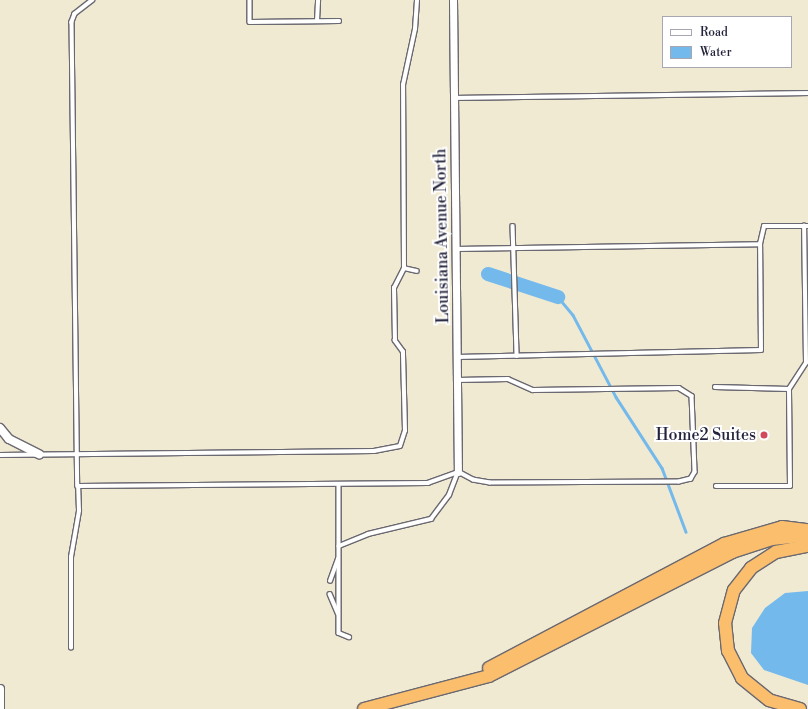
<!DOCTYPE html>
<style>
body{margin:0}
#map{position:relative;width:808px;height:709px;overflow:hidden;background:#f1ead3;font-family:"Libre Bodoni",serif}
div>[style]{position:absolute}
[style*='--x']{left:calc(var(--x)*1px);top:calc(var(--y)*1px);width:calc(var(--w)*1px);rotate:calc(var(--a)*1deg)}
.water>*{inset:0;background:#74b9eb}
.stream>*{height:2.5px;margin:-1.25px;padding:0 1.25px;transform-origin:1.25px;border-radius:1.25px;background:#74b9eb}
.river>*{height:14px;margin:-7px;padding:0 7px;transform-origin:7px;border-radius:7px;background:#74b9eb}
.roads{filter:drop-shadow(1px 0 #6a6870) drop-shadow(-1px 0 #6a6870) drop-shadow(0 1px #6a6870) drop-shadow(0 -1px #6a6870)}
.service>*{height:3.5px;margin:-1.75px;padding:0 1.75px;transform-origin:1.75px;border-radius:1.75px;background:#fff}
.minor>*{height:7px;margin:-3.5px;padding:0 3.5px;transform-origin:3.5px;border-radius:3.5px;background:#fff}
.tertiary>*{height:8px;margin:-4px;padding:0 4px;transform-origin:4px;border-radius:4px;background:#fff}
.motorway>*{height:12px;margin:-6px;padding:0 6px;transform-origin:6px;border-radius:6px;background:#fabe6d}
.dots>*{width:11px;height:11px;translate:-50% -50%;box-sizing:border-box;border:2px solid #fff;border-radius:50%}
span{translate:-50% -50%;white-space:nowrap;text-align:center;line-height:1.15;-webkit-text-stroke:4px #fff;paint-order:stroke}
.street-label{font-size:16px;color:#22223b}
.poi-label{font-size:16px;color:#22223b}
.right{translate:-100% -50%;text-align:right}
.legend{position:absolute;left:662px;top:16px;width:130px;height:52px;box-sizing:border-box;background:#fff;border:1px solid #a7a7b1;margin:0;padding:5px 7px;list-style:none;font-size:12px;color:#22223b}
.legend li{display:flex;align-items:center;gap:8px;height:20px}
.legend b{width:20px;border:1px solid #a7a7b1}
</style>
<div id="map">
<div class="water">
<div style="clip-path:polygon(808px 591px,808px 685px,764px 670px,751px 653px,752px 628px,765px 608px,785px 593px)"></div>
</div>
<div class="stream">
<div style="--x:558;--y:297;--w:23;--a:50"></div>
<div style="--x:573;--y:315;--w:93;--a:62.3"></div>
<div style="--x:616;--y:397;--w:85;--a:57.1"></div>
<div style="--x:662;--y:468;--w:68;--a:69.4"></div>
</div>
<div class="river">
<div style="--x:488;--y:274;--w:74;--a:18.2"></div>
</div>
<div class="roads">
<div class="service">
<div style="--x:93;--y:0;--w:23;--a:142"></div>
<div style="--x:75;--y:14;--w:9;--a:111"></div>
<div style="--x:72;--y:22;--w:464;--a:89.3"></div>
<div style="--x:78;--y:486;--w:350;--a:-0.5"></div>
<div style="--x:428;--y:483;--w:32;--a:-20"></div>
<div style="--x:250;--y:0;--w:22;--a:90"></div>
<div style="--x:250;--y:22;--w:89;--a:-0.6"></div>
<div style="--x:317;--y:21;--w:21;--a:-87"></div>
<div style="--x:454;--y:98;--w:354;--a:-0.8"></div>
<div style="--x:513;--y:226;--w:130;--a:88.2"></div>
<div style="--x:456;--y:249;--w:304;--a:-0.9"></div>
<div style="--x:760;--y:244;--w:18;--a:-77"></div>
<div style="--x:764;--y:226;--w:40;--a:0"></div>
<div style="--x:404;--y:268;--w:13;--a:13"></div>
<div style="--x:457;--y:357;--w:304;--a:-1.3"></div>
<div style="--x:761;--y:350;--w:106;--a:-90.5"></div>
<div style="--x:457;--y:380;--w:51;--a:-1.1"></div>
<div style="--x:508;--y:379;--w:27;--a:24"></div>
<div style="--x:533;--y:390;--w:146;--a:-0.8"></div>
<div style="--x:679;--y:388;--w:15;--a:32"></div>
<div style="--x:692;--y:396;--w:76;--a:87.7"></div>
<div style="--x:695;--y:472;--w:8;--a:120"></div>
<div style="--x:691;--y:479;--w:12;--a:166"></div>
<div style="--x:679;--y:482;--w:189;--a:179.7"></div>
<div style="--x:490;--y:483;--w:17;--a:-170"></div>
<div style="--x:473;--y:480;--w:17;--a:-152"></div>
<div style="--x:715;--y:387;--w:74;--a:1.5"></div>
<div style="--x:0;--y:455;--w:374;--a:-0.6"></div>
<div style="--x:374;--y:451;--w:26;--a:-11"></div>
<div style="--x:400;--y:446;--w:16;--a:-72"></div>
<div style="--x:405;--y:431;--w:79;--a:-91.5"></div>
<div style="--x:403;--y:352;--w:14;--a:-126"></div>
<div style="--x:395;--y:341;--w:53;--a:-91.1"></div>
<div style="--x:394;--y:288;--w:22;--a:-63"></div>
<div style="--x:404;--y:268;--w:183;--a:-90.3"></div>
<div style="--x:403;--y:85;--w:57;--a:-77.9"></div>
<div style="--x:415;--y:29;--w:29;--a:-86"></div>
<div style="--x:339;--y:484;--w:62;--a:90"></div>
<div style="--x:339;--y:546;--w:31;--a:-22"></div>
<div style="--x:368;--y:534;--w:65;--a:-13.4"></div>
<div style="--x:431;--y:519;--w:30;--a:-53"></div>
<div style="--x:449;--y:495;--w:25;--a:-69"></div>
<div style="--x:716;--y:486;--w:74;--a:0"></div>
<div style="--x:790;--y:486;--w:97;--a:-90.6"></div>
<div style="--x:789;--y:389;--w:31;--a:-57"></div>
<div style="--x:806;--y:363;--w:137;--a:-90.8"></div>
<div style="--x:804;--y:226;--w:4;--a:0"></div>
<div style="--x:339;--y:546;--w:87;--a:90"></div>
<div style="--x:339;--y:633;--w:11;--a:22"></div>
<div style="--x:330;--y:581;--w:23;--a:-70"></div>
<div style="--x:330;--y:594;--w:21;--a:67"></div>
<div style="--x:71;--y:648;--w:91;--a:-90"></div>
<div style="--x:71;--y:557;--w:47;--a:-80.1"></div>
<div style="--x:79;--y:511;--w:25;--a:-92"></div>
</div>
<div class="minor">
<div style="--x:453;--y:0;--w:472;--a:89.4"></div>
</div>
<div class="tertiary">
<div style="--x:0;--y:428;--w:14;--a:51"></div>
<div style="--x:9;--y:439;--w:34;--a:27"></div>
<div style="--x:0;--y:689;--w:20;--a:90"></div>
</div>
<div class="motorway">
<div style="--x:489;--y:668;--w:266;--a:-27.8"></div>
<div style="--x:724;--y:544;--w:60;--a:-16.3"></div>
<div style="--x:782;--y:527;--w:26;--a:7"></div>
<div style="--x:364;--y:709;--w:129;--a:-14.8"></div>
<div style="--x:489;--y:676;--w:273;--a:-27"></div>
<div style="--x:732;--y:552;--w:42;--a:-18"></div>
<div style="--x:772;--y:539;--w:36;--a:-6"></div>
<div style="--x:800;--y:709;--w:32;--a:-164"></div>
<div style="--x:769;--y:700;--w:35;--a:-141"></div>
<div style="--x:742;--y:678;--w:30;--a:-117"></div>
<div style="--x:728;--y:651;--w:28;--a:-96"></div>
<div style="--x:725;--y:623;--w:34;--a:-75"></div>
<div style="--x:734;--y:590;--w:28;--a:-52"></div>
<div style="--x:751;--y:568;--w:30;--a:-33"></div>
<div style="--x:776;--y:552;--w:33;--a:-11"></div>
</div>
</div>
<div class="dots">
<div style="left:764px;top:435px;background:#d1495b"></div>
</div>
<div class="street-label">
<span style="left:442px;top:236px;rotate:-91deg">Louisiana Avenue North</span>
</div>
<div class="poi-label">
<span class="right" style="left:756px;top:435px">Home2 Suites</span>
</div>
<ul class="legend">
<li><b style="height:5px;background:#fff"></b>Road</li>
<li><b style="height:11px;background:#74b9eb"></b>Water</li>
</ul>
</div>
